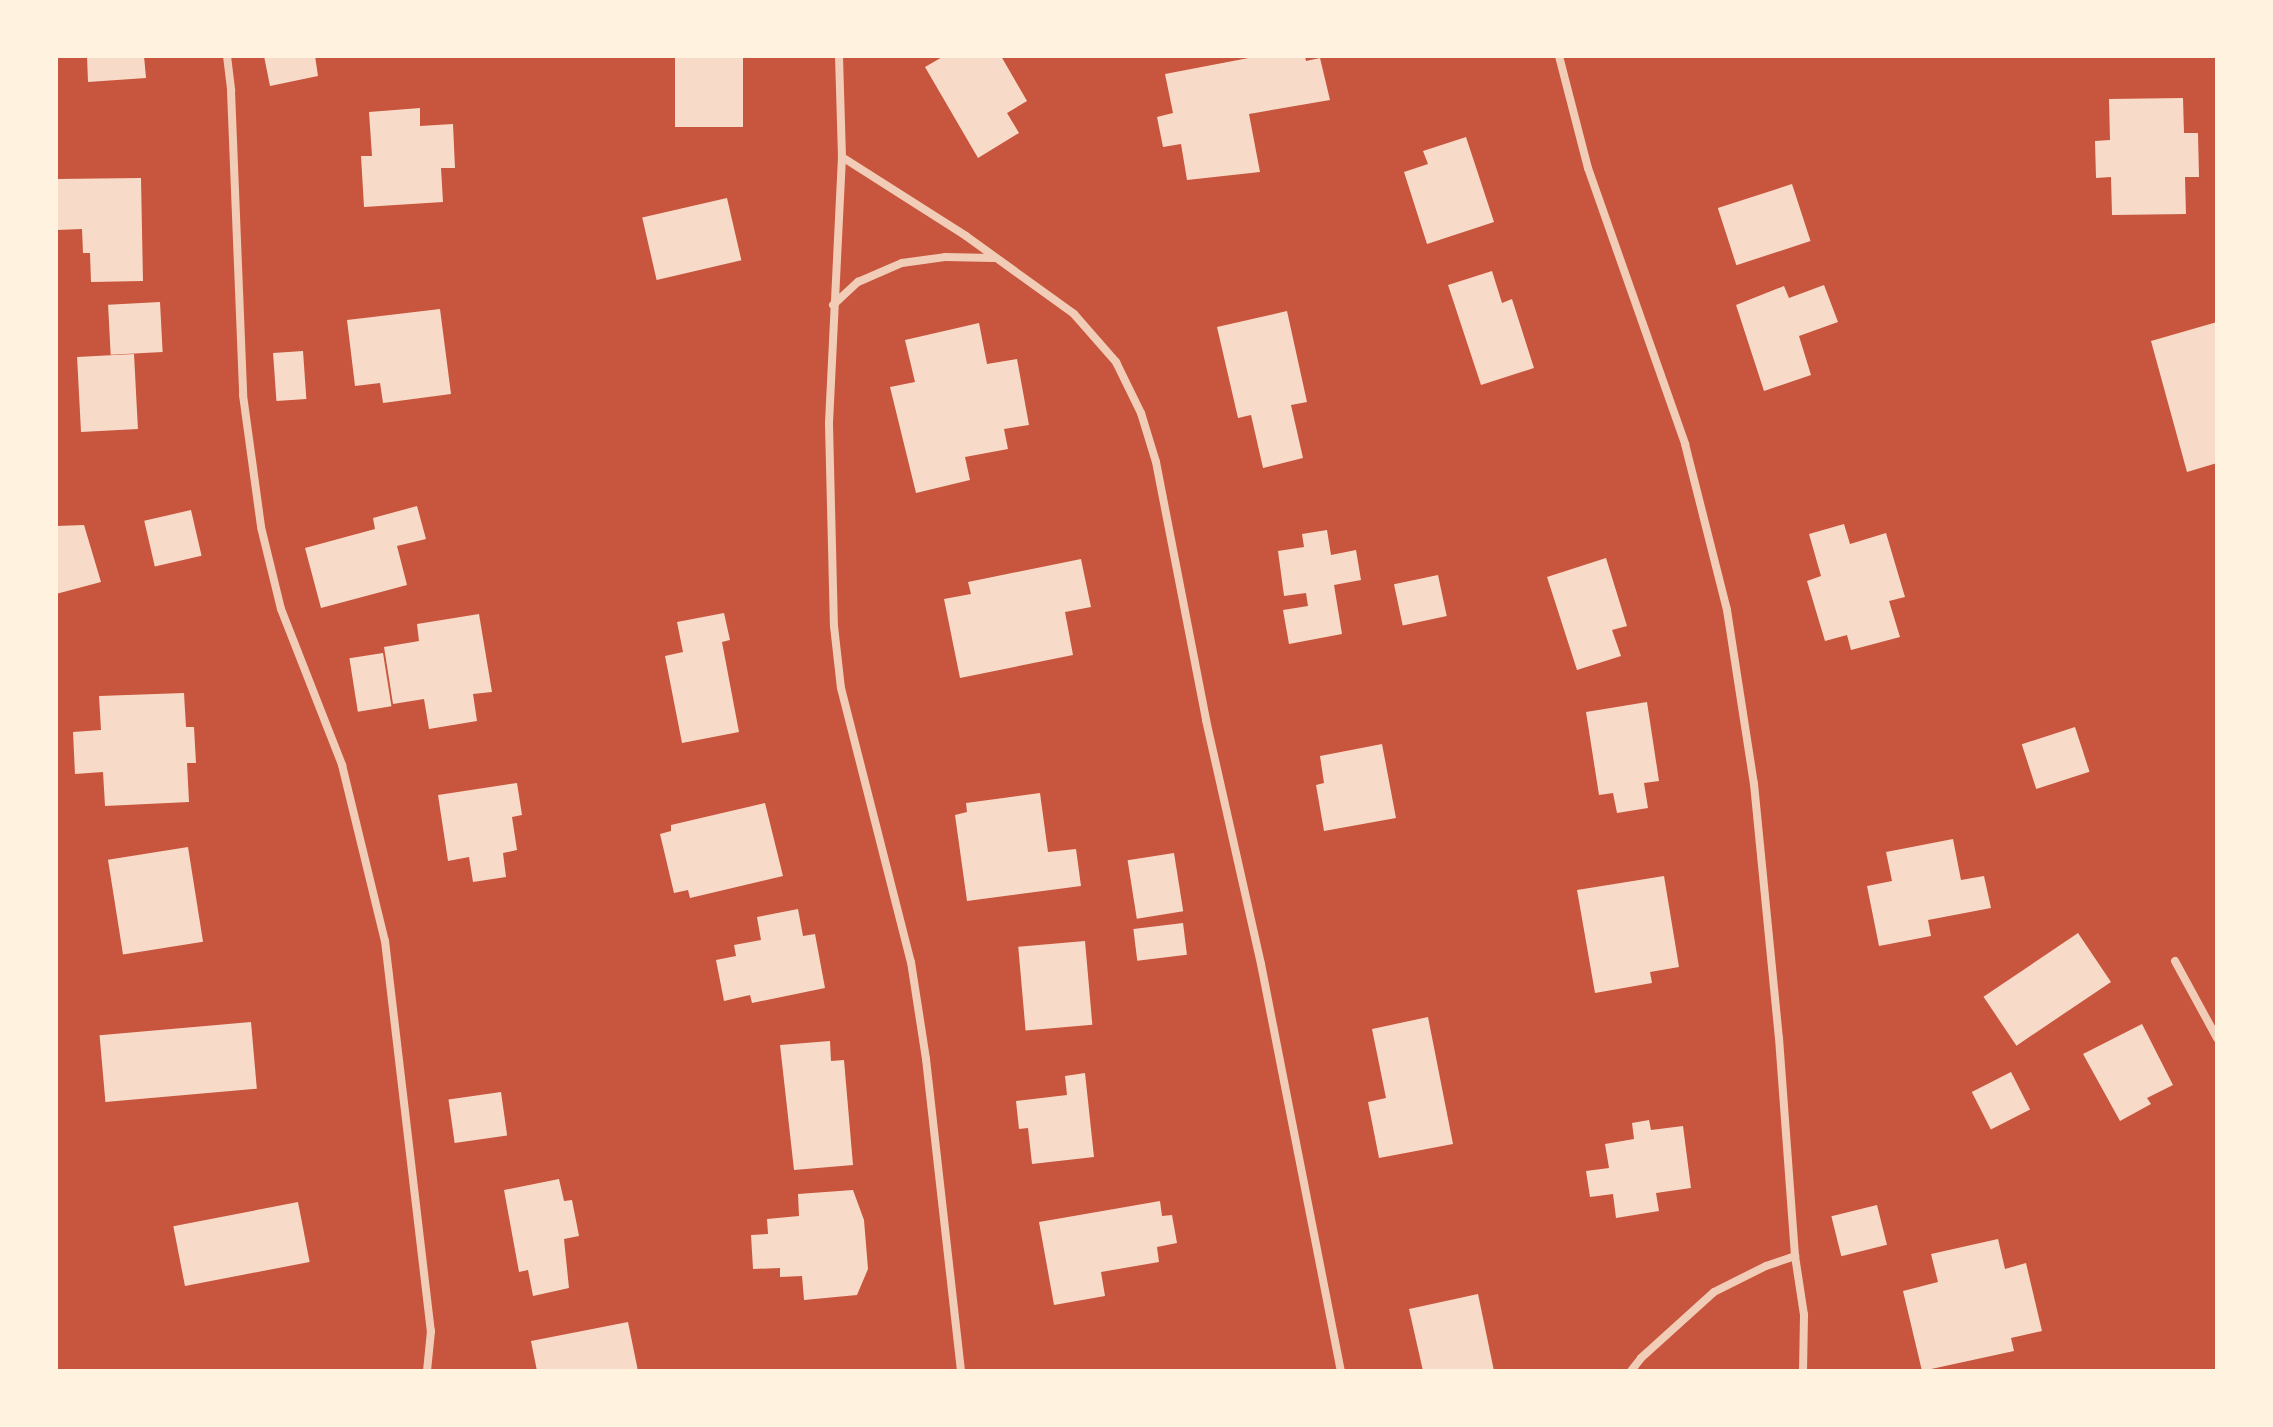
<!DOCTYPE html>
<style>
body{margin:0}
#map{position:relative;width:2273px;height:1427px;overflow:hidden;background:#c8553d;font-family:Signika,sans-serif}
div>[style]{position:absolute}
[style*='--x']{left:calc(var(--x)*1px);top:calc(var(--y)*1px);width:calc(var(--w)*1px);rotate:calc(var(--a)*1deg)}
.building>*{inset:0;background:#f7dbc8;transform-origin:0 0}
.minor>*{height:8px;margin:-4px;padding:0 4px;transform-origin:4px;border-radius:4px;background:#f1ccb7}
span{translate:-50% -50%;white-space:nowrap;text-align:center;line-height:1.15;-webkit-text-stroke:7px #fff3e0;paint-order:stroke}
.frame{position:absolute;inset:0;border:58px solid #fff3e0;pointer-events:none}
</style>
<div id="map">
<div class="building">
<div style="clip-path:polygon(87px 56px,144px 56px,146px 78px,88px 82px)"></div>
<div style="clip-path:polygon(264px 56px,315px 56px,318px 76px,270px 86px)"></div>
<div style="left:675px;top:56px;width:68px;height:71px"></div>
<div style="clip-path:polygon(944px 56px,1001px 56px,1027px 101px,1007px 113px,1019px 133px,978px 158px,925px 67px)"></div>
<div style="clip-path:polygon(1259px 56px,1305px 56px,1306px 61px,1320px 58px,1330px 100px,1249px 114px,1260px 172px,1187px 180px,1181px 144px,1163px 147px,1157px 117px,1173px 113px,1165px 74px)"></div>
<div style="clip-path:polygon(2183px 98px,2184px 133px,2198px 133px,2199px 177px,2185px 177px,2186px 214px,2112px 215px,2111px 177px,2096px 178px,2095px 141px,2110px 140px,2109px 99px)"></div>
<div style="clip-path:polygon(420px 108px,420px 126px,453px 124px,455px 168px,441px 168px,443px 202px,364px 207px,361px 156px,372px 156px,369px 112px)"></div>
<div style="clip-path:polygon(1466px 137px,1494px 222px,1427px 244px,1404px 172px,1428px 164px,1423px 151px)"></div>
<div style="clip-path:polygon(141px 178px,143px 281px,91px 282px,90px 253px,83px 253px,82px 229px,57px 230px,56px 179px)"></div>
<div style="left:1792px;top:184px;width:60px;height:78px;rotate:72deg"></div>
<div style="left:727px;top:198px;width:64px;height:87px;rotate:77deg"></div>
<div style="clip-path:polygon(1492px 271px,1502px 303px,1512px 299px,1534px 368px,1481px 385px,1448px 285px)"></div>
<div style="clip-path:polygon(1824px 285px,1838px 322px,1799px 336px,1811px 375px,1764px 391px,1736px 305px,1784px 286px,1789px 298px)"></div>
<div style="left:160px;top:302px;width:50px;height:52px;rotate:87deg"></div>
<div style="clip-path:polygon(440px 309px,451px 394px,383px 403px,380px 383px,355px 386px,347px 320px)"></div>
<div style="clip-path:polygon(1287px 311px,1307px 402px,1291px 405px,1303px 458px,1263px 468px,1251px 415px,1238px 418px,1217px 327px)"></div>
<div style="clip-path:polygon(2217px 322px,2217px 463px,2187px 472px,2151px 341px)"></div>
<div style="clip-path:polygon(979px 323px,987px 364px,1017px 359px,1029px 425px,1004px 429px,1008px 449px,965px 457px,970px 480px,916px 493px,890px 387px,915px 382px,905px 340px)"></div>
<div style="left:303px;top:351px;width:48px;height:30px;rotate:86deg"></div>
<div style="left:134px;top:354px;width:75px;height:57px;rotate:87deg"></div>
<div style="clip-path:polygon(417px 506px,426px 539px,397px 546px,407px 585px,321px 608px,305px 548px,375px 529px,373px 518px)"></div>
<div style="left:191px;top:510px;width:47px;height:48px;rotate:77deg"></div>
<div style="clip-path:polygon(1844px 524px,1850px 544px,1886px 533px,1905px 597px,1889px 601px,1900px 637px,1851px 650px,1847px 635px,1825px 641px,1807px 581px,1821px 576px,1809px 534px)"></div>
<div style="clip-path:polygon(84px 525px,101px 582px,56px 594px,56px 526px)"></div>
<div style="clip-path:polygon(1327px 530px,1331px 555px,1356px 550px,1361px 580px,1334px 585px,1342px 634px,1289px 644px,1283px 610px,1308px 606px,1306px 593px,1284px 596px,1278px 551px,1304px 547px,1302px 534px)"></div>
<div style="clip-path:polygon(1606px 558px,1627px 626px,1612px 630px,1621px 656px,1577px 670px,1547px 577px)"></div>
<div style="clip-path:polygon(1081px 559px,1091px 607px,1065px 612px,1073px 655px,960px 678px,944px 599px,971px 594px,968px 582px)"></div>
<div style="left:1438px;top:575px;width:42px;height:45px;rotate:78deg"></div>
<div style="clip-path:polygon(724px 613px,730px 640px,722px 642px,739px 732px,682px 743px,665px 656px,683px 652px,677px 622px)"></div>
<div style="clip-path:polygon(479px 614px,492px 692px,473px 694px,477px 721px,429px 729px,424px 699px,393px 704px,384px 647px,419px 641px,417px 624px)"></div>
<div style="left:383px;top:653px;width:54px;height:34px;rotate:81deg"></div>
<div style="clip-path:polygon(184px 693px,186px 727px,194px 727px,196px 763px,187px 763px,189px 802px,105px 806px,103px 772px,75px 774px,73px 732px,101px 730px,99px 696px)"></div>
<div style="clip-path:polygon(1647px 702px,1659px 781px,1644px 783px,1648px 808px,1617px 813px,1613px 793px,1599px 795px,1586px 712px)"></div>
<div style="left:2075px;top:727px;width:47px;height:56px;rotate:72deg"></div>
<div style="clip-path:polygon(1382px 744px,1396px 818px,1324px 831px,1316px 785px,1324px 783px,1320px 756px)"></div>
<div style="clip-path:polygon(517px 783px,522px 815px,512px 817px,517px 850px,503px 853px,506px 877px,473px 882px,469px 857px,448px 861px,438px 795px)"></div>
<div style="clip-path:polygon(1040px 793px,1048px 852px,1076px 849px,1081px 886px,967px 901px,955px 815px,967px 812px,966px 803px)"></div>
<div style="clip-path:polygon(765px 803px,783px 876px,690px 898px,688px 890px,674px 893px,660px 834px,671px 831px,671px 825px)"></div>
<div style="clip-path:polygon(1953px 839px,1961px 880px,1984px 876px,1991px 908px,1928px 920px,1931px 936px,1879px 946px,1867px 886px,1892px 881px,1886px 852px)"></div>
<div style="left:188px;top:847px;width:96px;height:81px;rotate:81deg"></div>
<div style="left:1174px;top:853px;width:59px;height:47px;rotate:81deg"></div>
<div style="clip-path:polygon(1664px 876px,1679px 967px,1650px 972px,1652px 983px,1595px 993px,1577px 890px)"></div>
<div style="clip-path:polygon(798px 909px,803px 936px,815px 934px,825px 988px,752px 1003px,750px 995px,724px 1001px,716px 960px,736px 956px,734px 945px,761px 940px,757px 917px)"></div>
<div style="left:1183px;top:923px;width:32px;height:50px;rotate:83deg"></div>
<div style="left:2078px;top:933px;width:59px;height:114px;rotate:56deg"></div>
<div style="left:1085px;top:941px;width:84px;height:67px;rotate:85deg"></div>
<div style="clip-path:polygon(1428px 1017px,1453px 1144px,1379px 1158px,1368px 1102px,1386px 1098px,1372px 1029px)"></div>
<div style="left:251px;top:1022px;width:67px;height:152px;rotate:85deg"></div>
<div style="clip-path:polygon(2142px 1024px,2173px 1085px,2147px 1098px,2151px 1104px,2120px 1121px,2083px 1054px)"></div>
<div style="clip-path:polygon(830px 1041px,831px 1061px,844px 1060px,853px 1165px,794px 1170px,780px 1045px)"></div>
<div style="left:2011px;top:1072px;width:42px;height:44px;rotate:63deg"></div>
<div style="clip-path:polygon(1085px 1073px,1094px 1157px,1032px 1164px,1028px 1128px,1019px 1129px,1016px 1101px,1067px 1095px,1065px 1076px)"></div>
<div style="left:501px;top:1092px;width:44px;height:53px;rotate:82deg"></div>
<div style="clip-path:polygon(1649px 1120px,1651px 1130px,1683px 1126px,1691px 1188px,1656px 1193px,1659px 1211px,1616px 1218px,1613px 1194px,1590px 1197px,1586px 1171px,1609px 1168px,1605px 1144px,1634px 1139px,1632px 1123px)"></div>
<div style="clip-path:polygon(559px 1179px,564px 1201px,572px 1200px,579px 1236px,564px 1239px,569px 1288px,533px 1296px,528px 1270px,519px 1272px,504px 1190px)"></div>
<div style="clip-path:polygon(853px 1190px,864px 1220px,868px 1269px,857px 1295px,804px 1300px,802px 1276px,780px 1277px,780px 1268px,753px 1269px,751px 1235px,768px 1234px,767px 1219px,799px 1216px,798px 1194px)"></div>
<div style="clip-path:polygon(1160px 1201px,1162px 1216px,1172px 1215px,1177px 1243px,1157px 1247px,1159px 1262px,1101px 1272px,1105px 1296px,1054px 1305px,1039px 1222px)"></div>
<div style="left:298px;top:1202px;width:61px;height:127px;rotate:79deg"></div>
<div style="left:1877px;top:1205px;width:41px;height:47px;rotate:76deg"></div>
<div style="clip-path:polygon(1998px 1239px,2005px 1269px,2026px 1263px,2042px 1331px,2011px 1338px,2014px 1351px,1922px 1371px,1903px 1291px,1938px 1282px,1931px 1254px)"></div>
<div style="clip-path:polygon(1478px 1294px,1494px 1371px,1423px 1371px,1409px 1309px)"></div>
<div style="clip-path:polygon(628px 1322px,638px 1371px,537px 1371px,531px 1341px)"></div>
</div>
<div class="minor">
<div style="--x:227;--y:56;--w:35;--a:83"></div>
<div style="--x:231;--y:91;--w:304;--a:87.7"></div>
<div style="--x:243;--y:395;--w:133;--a:82.2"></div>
<div style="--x:261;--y:527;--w:84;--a:76.3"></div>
<div style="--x:281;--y:609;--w:168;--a:68.6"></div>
<div style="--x:342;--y:765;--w:181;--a:76.3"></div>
<div style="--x:385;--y:941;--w:393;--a:83.3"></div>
<div style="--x:431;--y:1331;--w:40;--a:95.7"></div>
<div style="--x:839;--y:56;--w:101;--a:88.3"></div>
<div style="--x:842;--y:157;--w:267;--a:92.8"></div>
<div style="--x:829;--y:424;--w:202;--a:88.6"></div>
<div style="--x:834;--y:626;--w:62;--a:83.6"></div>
<div style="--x:841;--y:688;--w:283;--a:75.7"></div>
<div style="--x:911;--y:962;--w:98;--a:81.2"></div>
<div style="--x:926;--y:1059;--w:314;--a:83.6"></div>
<div style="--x:1559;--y:56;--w:116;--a:75.5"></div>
<div style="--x:1588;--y:168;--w:293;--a:70.6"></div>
<div style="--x:1685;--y:444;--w:171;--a:75.8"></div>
<div style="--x:1727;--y:610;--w:176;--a:81.2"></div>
<div style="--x:1754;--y:784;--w:255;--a:84.4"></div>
<div style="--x:1779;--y:1038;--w:219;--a:85.8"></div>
<div style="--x:1795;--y:1256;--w:60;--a:81.3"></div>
<div style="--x:1804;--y:1315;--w:56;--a:91"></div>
<div style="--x:842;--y:157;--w:147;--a:32.5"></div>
<div style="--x:966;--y:236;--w:133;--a:35.8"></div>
<div style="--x:1074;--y:314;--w:64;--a:48.8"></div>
<div style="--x:1116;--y:362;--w:57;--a:63.9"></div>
<div style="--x:1141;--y:413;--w:51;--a:73"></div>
<div style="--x:1156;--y:462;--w:263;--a:79"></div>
<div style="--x:1206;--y:720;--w:250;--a:77.3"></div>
<div style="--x:1261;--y:964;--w:415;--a:78.9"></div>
<div style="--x:833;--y:305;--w:34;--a:-43"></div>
<div style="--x:858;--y:282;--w:48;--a:-23.4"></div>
<div style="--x:902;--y:263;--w:43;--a:-7.9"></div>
<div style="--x:945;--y:257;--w:49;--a:1.2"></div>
<div style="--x:2175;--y:961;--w:88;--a:61.4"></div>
<div style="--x:1631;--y:1371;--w:16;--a:-52"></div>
<div style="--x:1641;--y:1358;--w:98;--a:-42.1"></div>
<div style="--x:1714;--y:1292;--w:58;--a:-26.6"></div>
<div style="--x:1766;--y:1266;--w:31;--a:-19"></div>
</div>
<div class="frame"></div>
</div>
